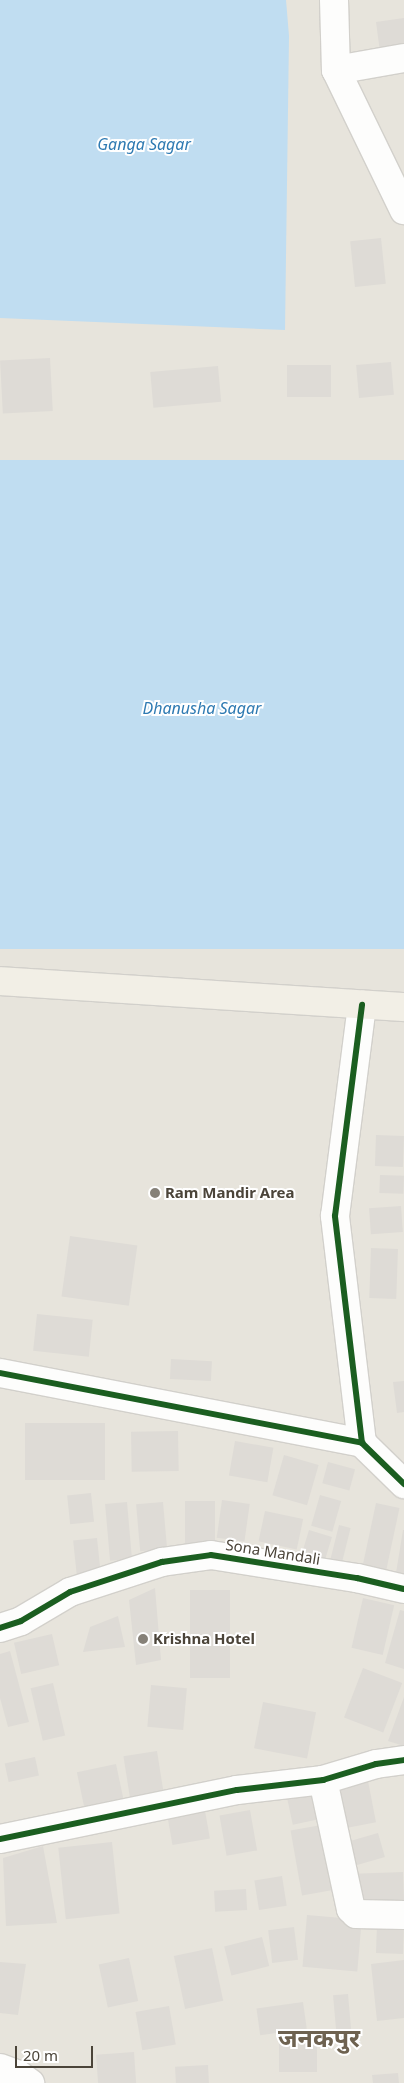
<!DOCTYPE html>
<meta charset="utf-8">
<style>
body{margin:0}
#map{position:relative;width:404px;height:2083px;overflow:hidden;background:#f4f2ee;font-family:"Noto Sans","Noto Sans Devanagari",sans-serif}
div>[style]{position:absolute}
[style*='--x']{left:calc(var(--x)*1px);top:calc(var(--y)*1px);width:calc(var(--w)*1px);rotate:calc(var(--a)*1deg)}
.residential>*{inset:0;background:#e7e4dc;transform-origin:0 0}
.water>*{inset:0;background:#c0ddf1;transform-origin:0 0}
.building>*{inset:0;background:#dedbd6;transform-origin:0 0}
.roads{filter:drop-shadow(1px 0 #d2d0cb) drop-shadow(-1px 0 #d2d0cb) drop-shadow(0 1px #d2d0cb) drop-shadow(0 -1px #d2d0cb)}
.minor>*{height:28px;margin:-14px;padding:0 14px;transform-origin:14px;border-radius:14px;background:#fdfdfc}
.major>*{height:28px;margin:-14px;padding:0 14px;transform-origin:14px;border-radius:14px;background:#f2efe6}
.cycleway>*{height:6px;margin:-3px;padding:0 3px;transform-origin:3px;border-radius:3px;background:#1b5e20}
.dots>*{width:14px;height:14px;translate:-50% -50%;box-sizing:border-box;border:2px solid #fff;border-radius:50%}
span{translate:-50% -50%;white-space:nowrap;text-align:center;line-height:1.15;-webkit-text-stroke:4px #fff;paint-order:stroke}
.poi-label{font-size:15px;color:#4b4439;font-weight:700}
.left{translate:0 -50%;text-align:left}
.street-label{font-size:15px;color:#4b4439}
.water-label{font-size:16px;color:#2e7ab2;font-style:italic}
.town-label{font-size:25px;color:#6e6250;font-weight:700}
.scale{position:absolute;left:15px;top:2046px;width:78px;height:22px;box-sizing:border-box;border:2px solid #4b4439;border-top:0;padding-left:6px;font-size:15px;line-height:18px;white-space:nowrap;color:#4b4439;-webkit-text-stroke:4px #fff;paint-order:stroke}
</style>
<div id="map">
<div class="residential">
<div style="left:0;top:0;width:404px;height:2083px"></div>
</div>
<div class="water">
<div style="clip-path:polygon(0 0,286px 0,289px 36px,285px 330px,0 318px)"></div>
<div style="left:404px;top:460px;width:489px;height:404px;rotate:90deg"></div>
</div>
<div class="building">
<div style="clip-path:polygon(404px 18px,404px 48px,380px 52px,376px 22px)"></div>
<div style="left:381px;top:238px;width:46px;height:31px;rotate:84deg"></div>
<div style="left:50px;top:358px;width:53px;height:50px;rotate:87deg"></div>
<div style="left:391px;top:362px;width:33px;height:35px;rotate:85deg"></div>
<div style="left:287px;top:365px;width:44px;height:32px"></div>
<div style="left:218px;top:366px;width:36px;height:68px;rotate:85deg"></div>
<div style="left:376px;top:1135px;width:28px;height:31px;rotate:2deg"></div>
<div style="left:380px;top:1175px;width:24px;height:18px;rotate:2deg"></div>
<div style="left:401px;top:1206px;width:26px;height:32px;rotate:86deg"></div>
<div style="left:70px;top:1236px;width:68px;height:61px;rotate:8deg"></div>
<div style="left:371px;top:1248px;width:27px;height:50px;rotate:2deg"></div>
<div style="left:37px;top:1314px;width:56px;height:37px;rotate:6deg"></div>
<div style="left:171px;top:1359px;width:41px;height:20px;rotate:3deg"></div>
<div style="clip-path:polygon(404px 1381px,404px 1412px,397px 1413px,393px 1382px)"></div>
<div style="left:105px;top:1423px;width:57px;height:80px;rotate:90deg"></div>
<div style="left:178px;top:1431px;width:40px;height:47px;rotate:89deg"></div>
<div style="left:235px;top:1441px;width:39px;height:35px;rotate:10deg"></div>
<div style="left:284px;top:1455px;width:36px;height:42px;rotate:16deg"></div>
<div style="left:328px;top:1462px;width:28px;height:22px;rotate:15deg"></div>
<div style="left:91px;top:1493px;width:29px;height:24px;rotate:84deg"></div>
<div style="left:320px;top:1495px;width:22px;height:32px;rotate:16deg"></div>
<div style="left:222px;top:1500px;width:28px;height:38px;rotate:8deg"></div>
<div style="left:185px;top:1501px;width:30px;height:44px"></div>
<div style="left:127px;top:1502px;width:57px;height:22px;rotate:85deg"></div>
<div style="left:163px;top:1502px;width:47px;height:27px;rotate:85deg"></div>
<div style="left:376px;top:1503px;width:24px;height:64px;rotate:12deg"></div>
<div style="left:265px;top:1511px;width:39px;height:31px;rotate:12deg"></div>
<div style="left:339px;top:1525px;width:12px;height:36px;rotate:14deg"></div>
<div style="left:309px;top:1530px;width:24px;height:24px;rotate:17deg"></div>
<div style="clip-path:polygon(403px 1530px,404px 1530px,404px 1575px,396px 1573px)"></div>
<div style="left:97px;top:1538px;width:38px;height:24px;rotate:84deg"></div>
<div style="clip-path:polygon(155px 1588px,161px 1660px,136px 1665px,129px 1600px)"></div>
<div style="left:190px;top:1590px;width:40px;height:88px"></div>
<div style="left:363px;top:1598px;width:32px;height:51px;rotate:13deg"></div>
<div style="clip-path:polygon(400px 1610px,404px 1611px,404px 1669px,385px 1663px)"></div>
<div style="clip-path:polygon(118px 1616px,125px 1647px,83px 1652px,90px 1627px)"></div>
<div style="left:52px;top:1634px;width:32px;height:39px;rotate:77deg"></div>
<div style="clip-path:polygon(10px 1651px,29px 1722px,8px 1727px,0 1698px,0 1654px)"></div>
<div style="left:363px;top:1668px;width:42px;height:53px;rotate:21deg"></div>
<div style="left:53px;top:1683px;width:54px;height:23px;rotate:77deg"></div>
<div style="left:151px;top:1685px;width:36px;height:42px;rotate:5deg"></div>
<div style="clip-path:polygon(404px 1697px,404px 1746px,388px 1741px)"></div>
<div style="left:263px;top:1702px;width:54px;height:47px;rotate:11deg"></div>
<div style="left:157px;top:1751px;width:51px;height:34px;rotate:81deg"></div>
<div style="left:35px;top:1757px;width:19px;height:31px;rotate:78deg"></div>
<div style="left:116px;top:1764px;width:43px;height:40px;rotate:78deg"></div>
<div style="left:368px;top:1781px;width:42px;height:37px;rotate:79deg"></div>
<div style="left:322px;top:1789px;width:29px;height:36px;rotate:78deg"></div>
<div style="left:204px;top:1805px;width:34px;height:38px;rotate:80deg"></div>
<div style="left:250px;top:1810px;width:41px;height:31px;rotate:80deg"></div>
<div style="left:327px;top:1824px;width:66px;height:37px;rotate:80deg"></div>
<div style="left:378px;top:1833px;width:25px;height:37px;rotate:74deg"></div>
<div style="left:112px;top:1842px;width:72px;height:54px;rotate:84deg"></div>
<div style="clip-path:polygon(43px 1846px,57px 1923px,6px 1926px,3px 1858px)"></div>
<div style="left:403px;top:1872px;width:37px;height:48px;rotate:88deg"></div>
<div style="left:282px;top:1876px;width:30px;height:28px;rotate:81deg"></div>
<div style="left:246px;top:1889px;width:21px;height:32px;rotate:87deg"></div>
<div style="left:307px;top:1915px;width:55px;height:52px;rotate:5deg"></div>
<div style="left:377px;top:1924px;width:27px;height:29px;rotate:2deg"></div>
<div style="left:294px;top:1927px;width:33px;height:26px;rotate:83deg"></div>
<div style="left:262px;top:1937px;width:30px;height:39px;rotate:76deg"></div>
<div style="left:212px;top:1948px;width:54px;height:39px;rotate:78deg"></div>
<div style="left:129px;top:1958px;width:44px;height:31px;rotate:78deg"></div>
<div style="clip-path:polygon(404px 1960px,404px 2018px,377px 2021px,371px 1964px)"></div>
<div style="clip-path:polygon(0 1962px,26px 1964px,18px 2015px,0 2013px)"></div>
<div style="left:348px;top:1994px;width:38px;height:15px;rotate:85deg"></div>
<div style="left:303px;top:2002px;width:27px;height:47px;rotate:82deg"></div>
<div style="left:169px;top:2006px;width:39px;height:34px;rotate:80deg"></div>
<div style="left:279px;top:2042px;width:38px;height:30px"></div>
<div style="left:134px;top:2052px;width:31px;height:38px;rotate:86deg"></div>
<div style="left:208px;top:2065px;width:18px;height:33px;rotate:87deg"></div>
<div style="clip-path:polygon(398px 2073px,399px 2083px,373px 2083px,372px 2075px)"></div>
</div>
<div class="roads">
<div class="minor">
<div style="--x:334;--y:0;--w:70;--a:88.4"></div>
<div style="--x:336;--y:70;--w:156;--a:64.1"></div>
<div style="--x:336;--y:70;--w:69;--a:-10"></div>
<div style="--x:0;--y:1373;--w:369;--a:10.9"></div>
<div style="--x:362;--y:1443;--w:59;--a:44.3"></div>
<div style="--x:362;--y:1443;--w:229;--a:-96.8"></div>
<div style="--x:335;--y:1216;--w:213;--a:-82.7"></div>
<div style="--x:0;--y:1628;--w:22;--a:-18"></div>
<div style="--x:21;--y:1621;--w:57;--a:-30.6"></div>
<div style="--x:70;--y:1592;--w:97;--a:-18.1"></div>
<div style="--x:162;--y:1562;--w:49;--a:-8.1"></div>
<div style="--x:211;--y:1555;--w:148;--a:9"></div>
<div style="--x:357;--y:1578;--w:48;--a:13.2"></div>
<div style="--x:323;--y:1780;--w:132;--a:77.8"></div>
<div style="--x:351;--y:1909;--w:7;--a:45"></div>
<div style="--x:356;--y:1914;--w:48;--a:1.2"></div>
<div style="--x:0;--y:1839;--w:242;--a:-11.7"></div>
<div style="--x:237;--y:1790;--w:87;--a:-6.6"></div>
<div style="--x:323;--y:1780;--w:55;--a:-16.8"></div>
<div style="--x:376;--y:1764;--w:28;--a:-8"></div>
<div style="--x:0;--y:2068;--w:20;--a:20"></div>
<div style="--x:19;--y:2075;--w:14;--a:36"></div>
</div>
<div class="major">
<div style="--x:0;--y:981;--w:405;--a:3.7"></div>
</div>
</div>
<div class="cycleway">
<div style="--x:0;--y:1373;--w:369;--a:10.9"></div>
<div style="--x:362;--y:1443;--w:59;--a:44.3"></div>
<div style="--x:362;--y:1443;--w:229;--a:-96.8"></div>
<div style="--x:335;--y:1216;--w:213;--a:-82.7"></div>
<div style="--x:0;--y:1628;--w:22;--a:-18"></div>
<div style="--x:21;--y:1621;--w:57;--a:-30.6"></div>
<div style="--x:70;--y:1592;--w:97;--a:-18.1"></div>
<div style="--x:162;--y:1562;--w:49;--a:-8.1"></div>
<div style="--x:211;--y:1555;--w:148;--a:9"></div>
<div style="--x:357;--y:1578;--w:48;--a:13.2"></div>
<div style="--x:0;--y:1839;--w:242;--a:-11.7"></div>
<div style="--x:237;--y:1790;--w:87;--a:-6.6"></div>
<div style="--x:323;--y:1780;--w:55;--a:-16.8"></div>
<div style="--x:376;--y:1764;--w:28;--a:-8"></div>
</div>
<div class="dots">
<div style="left:155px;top:1193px;background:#868178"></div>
<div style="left:143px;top:1639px;background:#868178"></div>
</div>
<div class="poi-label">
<span class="left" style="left:165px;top:1193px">Ram Mandir Area</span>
<span class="left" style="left:153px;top:1639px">Krishna Hotel</span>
</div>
<div class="street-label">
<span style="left:273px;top:1552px;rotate:9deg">Sona Mandali</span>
</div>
<div class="water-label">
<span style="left:144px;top:144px">Ganga Sagar</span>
<span style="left:202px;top:708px">Dhanusha Sagar</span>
</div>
<div class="town-label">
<span style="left:319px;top:2037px">जनकपुर</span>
</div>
<div class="scale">20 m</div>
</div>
